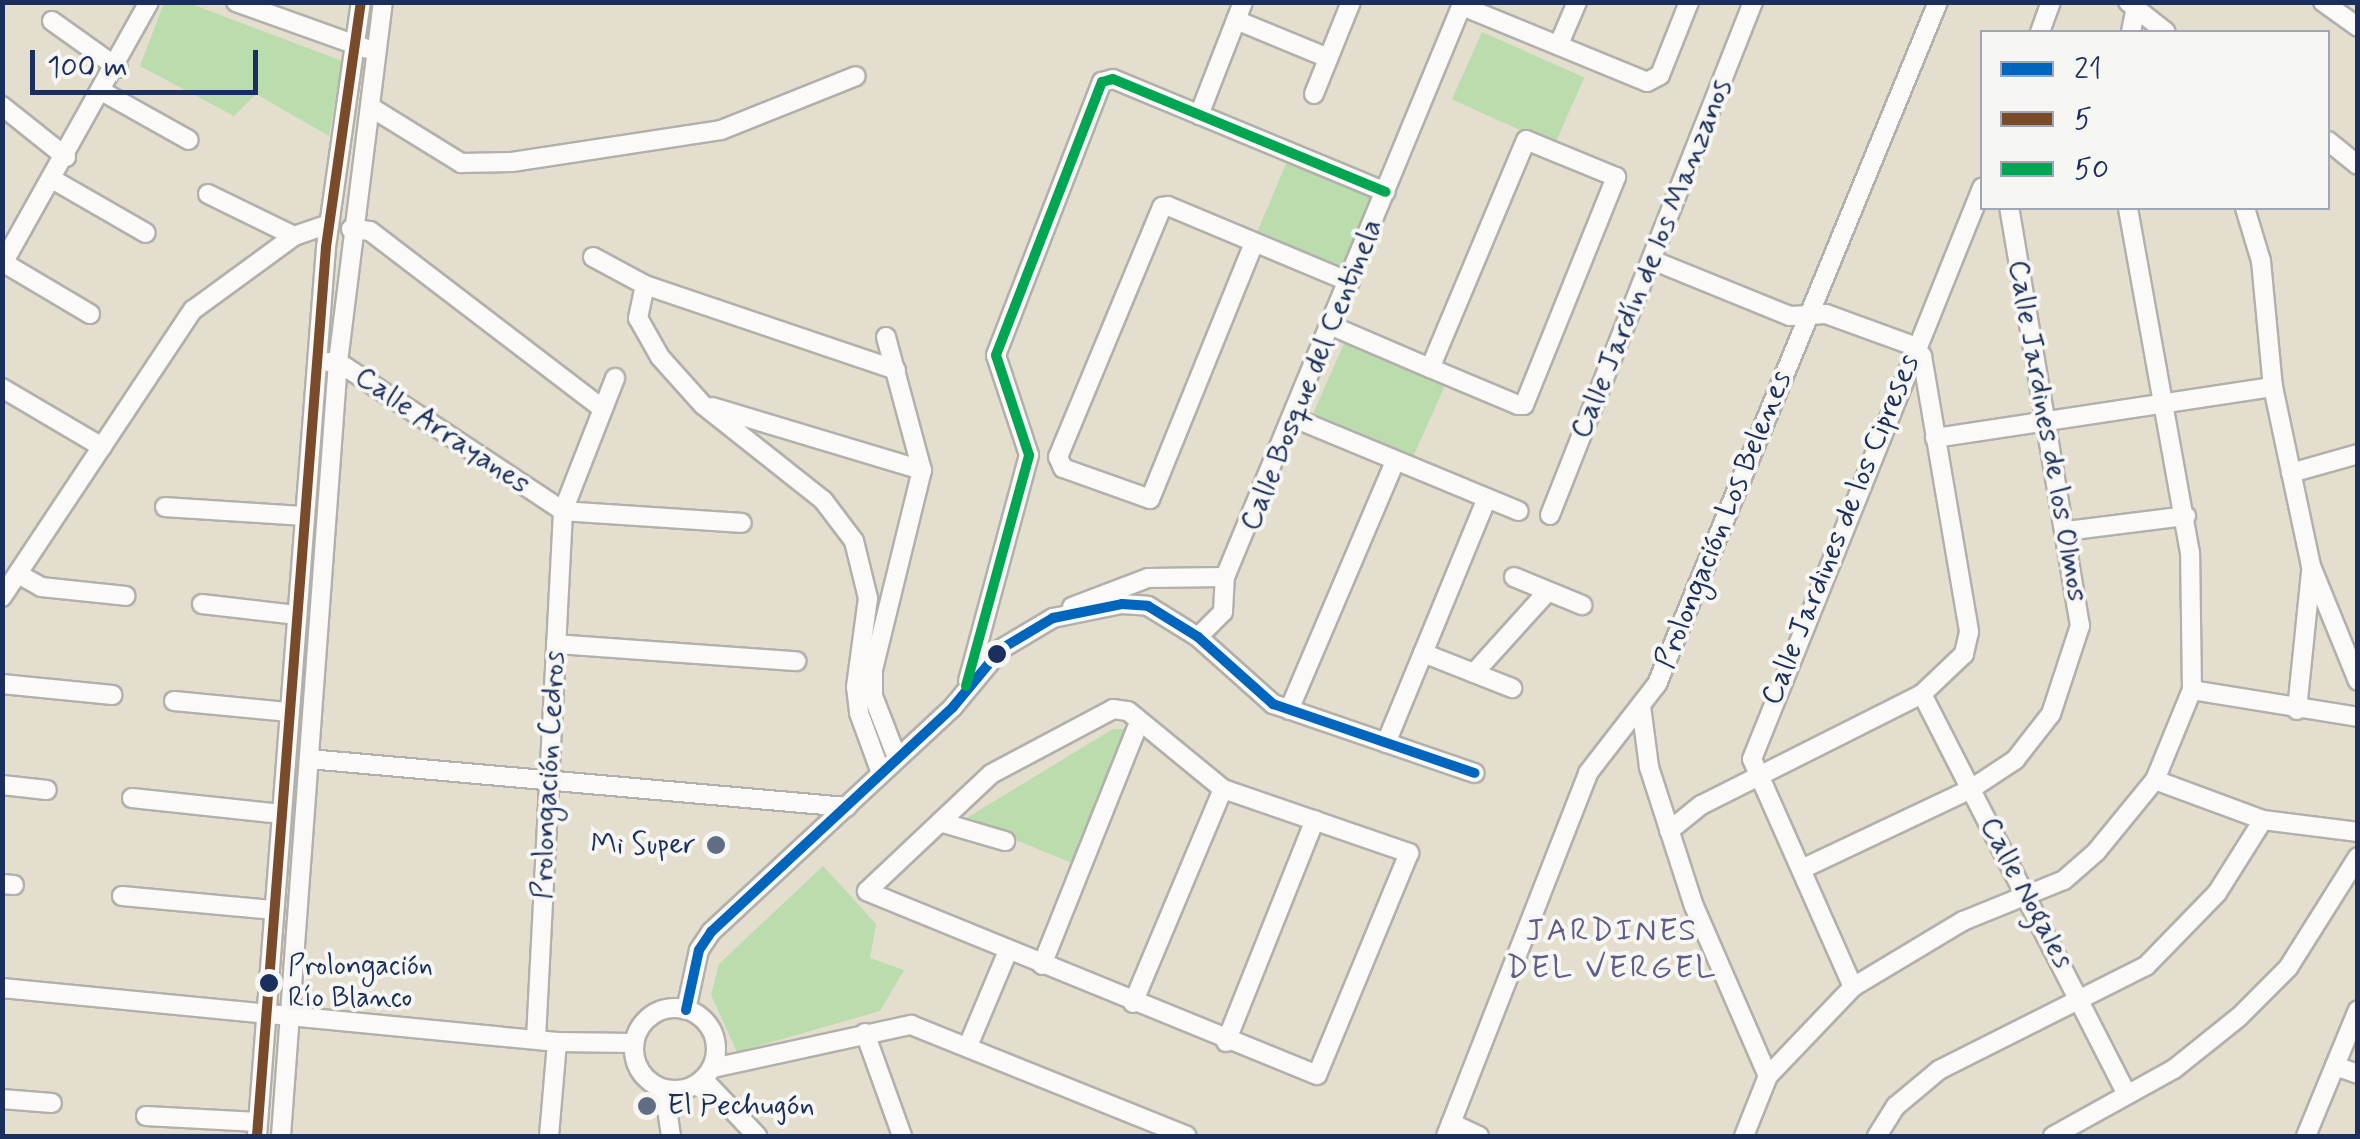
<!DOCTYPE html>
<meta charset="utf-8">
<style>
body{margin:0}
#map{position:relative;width:2360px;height:1139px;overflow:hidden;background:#e4dece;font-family:Mynerve,sans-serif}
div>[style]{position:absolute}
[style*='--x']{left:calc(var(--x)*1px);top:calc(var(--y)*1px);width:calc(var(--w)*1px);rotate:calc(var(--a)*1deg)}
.green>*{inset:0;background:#bbdcac;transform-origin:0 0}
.roads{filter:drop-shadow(2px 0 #b2b0aa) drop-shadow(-2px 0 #b2b0aa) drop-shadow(0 2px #b2b0aa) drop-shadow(0 -2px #b2b0aa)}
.minor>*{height:18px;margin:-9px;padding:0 9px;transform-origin:9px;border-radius:9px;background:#fbfaf8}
.minor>.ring{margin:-9px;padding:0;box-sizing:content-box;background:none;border:18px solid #fbfaf8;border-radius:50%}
.bus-1>*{height:10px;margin:-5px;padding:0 5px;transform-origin:5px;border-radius:5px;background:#0065bd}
.bus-2>*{height:10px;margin:-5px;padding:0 5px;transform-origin:5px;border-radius:5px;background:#7a4b2a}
.bus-3>*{height:10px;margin:-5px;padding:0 5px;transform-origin:5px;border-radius:5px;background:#00a651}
.dots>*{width:28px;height:28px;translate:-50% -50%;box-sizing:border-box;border:5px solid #f6f6f2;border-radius:50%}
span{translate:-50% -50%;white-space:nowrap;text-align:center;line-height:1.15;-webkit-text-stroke:8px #f6f6f2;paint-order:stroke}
.bus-label{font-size:28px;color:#1b2f5e}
.left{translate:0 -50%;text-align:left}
.street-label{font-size:30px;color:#1b2f5e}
.poi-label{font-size:30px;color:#1b2f5e}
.right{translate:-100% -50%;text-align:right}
.neighbourhood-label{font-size:32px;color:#605b88;letter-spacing:2.5px}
.frame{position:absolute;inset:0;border:5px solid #1b2f5e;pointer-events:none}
.legend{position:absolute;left:1980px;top:30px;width:350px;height:180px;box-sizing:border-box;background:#f6f6f2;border:2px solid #9ea6b7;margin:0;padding:12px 18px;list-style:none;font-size:30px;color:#1b2f5e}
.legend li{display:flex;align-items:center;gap:20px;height:50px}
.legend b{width:50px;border:2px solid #9ea6b7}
.scale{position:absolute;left:30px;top:50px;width:228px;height:45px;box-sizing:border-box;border:5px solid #1b2f5e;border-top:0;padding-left:12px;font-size:30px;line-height:35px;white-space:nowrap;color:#1b2f5e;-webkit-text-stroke:8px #f6f6f2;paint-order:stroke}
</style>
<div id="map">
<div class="green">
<div style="clip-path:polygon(164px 3px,189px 3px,342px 61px,329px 136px,256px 94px,234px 116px,140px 66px)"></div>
<div style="left:1482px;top:32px;width:112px;height:74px;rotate:24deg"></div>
<div style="left:1289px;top:157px;width:91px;height:83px;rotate:23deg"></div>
<div style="left:1348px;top:335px;width:109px;height:86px;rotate:24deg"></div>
<div style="clip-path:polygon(1113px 729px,1126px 729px,1129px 738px,1072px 863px,965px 819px)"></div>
<div style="clip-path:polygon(823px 866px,876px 924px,870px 958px,904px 970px,880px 1011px,737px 1052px,711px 995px,719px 964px)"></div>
</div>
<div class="roads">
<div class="minor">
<div style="--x:236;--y:2;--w:139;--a:19.7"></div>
<div style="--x:2128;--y:2;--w:48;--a:38.3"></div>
<div style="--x:2323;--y:2;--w:43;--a:35.5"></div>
<div style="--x:1462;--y:6;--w:200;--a:22.3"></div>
<div style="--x:1647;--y:82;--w:15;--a:-28"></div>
<div style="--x:1660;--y:75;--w:79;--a:-68.3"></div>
<div style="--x:1236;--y:20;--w:100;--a:22.4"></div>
<div style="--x:52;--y:21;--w:81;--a:35.5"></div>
<div style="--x:2040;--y:32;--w:32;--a:-70"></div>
<div style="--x:2131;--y:32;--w:31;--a:-79"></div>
<div style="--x:1559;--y:44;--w:46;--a:-66.8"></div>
<div style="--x:103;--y:92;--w:98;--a:29.2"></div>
<div style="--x:1314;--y:94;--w:99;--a:-68.1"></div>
<div style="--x:2;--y:106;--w:82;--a:38.6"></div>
<div style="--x:372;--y:108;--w:105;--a:31.7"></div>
<div style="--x:461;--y:163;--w:51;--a:-1.1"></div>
<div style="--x:512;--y:162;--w:211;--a:-8.7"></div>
<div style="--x:721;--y:130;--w:145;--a:-21.8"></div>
<div style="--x:1199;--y:115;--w:121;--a:-68.7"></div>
<div style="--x:2328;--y:141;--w:38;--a:39"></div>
<div style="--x:52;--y:179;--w:108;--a:29.9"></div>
<div style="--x:208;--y:194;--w:96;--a:26"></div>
<div style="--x:2245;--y:208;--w:55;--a:73.2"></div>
<div style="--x:2261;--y:261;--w:127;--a:84.6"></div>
<div style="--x:2273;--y:387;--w:183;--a:78"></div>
<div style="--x:2311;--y:566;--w:124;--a:67.8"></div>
<div style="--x:351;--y:229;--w:19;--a:6"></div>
<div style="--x:370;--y:231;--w:293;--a:37.4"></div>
<div style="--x:1254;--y:243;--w:276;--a:112.1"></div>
<div style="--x:1150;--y:499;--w:92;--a:-160.4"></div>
<div style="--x:1063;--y:468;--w:12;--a:-114"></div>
<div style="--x:1058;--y:457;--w:271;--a:-67.4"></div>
<div style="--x:1162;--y:207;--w:6;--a:-9"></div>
<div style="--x:1168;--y:206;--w:197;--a:22.7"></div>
<div style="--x:593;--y:257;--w:59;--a:28.3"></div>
<div style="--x:645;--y:285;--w:265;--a:18.7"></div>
<div style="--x:1652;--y:260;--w:149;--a:22.1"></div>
<div style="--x:1790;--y:316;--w:36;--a:-3"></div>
<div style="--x:1826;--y:314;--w:94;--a:20"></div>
<div style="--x:1914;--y:346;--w:13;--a:51"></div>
<div style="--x:1922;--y:356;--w:280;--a:80.3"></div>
<div style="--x:1969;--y:632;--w:23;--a:103"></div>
<div style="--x:1964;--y:654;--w:58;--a:136.4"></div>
<div style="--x:1922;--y:694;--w:247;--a:153.3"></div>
<div style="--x:1701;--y:805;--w:41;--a:140.9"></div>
<div style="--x:4;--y:263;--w:100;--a:30.7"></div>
<div style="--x:2;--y:265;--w:301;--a:-60.8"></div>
<div style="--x:645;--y:285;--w:34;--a:102"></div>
<div style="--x:638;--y:318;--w:45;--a:60.6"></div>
<div style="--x:660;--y:357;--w:64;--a:48.1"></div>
<div style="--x:703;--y:405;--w:153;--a:38.4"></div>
<div style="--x:823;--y:500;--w:51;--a:52.9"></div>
<div style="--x:854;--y:541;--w:59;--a:76.2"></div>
<div style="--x:868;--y:598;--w:90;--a:97.7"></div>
<div style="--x:856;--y:687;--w:26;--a:83"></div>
<div style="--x:859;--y:713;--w:64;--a:69.9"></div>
<div style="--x:1332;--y:326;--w:107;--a:23.2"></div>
<div style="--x:1430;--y:368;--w:95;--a:22.8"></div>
<div style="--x:1518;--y:405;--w:6;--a:0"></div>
<div style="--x:1524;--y:405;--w:246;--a:-68"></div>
<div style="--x:1616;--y:177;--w:97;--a:-157.7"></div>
<div style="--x:1526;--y:140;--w:247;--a:112.8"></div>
<div style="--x:886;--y:337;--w:138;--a:74.9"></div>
<div style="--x:922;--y:470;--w:206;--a:103.8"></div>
<div style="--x:873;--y:670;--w:26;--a:90"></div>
<div style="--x:873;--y:696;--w:66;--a:68.8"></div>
<div style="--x:328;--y:362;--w:10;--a:0"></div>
<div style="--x:338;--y:362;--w:270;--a:33.5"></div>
<div style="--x:563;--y:511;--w:179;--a:3.8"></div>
<div style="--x:2;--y:388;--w:116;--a:30.5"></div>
<div style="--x:712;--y:407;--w:219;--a:16.7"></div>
<div style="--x:1294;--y:418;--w:243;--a:22.5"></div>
<div style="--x:1935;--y:438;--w:342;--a:-8.6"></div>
<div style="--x:2291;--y:473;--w:70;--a:-15.8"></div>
<div style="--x:165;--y:507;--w:140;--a:3.7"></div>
<div style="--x:1550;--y:515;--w:552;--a:-68.41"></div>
<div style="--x:2066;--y:531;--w:121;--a:-7.1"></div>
<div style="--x:18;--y:574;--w:26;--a:29"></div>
<div style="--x:41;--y:587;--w:85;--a:6"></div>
<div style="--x:1225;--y:577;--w:622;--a:-67.51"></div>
<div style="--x:1514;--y:577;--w:74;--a:22.4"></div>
<div style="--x:2;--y:597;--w:345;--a:-56.4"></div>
<div style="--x:193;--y:310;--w:125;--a:-36.2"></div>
<div style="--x:294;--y:236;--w:37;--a:-19"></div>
<div style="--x:202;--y:604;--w:96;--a:6.6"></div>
<div style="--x:1072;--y:607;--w:81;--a:-20.9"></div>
<div style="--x:1148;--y:578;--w:77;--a:-0.7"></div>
<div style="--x:1198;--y:637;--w:35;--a:-45"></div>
<div style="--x:1223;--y:612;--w:35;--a:-87"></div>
<div style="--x:556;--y:644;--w:241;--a:4.1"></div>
<div style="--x:1423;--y:653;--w:96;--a:21.5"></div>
<div style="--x:1474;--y:673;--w:110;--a:-47.9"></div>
<div style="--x:968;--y:681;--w:234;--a:-74.9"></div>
<div style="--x:1029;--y:455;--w:105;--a:-108.3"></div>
<div style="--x:996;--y:355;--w:293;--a:-68.8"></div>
<div style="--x:1102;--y:82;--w:11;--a:-15"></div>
<div style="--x:1113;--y:79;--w:295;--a:22.5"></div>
<div style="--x:2;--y:684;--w:111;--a:5.7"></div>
<div style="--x:2192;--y:690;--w:168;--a:9.2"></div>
<div style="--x:1922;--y:694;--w:449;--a:62.9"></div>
<div style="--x:174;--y:701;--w:116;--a:5.5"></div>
<div style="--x:1641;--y:706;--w:62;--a:82.5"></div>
<div style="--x:1649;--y:767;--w:146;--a:72.1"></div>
<div style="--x:1694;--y:906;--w:185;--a:66.5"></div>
<div style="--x:1113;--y:709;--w:15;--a:8"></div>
<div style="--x:1128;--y:711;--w:123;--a:39.4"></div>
<div style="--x:1223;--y:789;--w:197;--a:19"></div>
<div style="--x:1409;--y:853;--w:240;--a:112.5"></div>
<div style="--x:1317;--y:1075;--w:486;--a:-157.8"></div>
<div style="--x:867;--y:891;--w:170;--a:-43.3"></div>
<div style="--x:991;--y:774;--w:138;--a:-28"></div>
<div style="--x:1289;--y:710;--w:271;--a:-66.9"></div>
<div style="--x:2297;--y:710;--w:140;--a:-84.2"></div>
<div style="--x:1386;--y:743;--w:263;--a:-67.6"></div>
<div style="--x:309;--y:759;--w:540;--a:5.1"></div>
<div style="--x:2155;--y:780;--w:115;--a:20.3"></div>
<div style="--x:2263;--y:820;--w:96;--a:7.2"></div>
<div style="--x:2;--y:785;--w:45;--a:6.3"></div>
<div style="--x:132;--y:798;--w:150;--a:6.1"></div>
<div style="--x:940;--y:822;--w:68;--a:16.3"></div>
<div style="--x:1804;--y:868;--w:185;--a:-25.3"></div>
<div style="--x:1971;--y:789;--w:53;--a:-33.4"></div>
<div style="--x:2015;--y:760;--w:58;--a:-52"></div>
<div style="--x:2051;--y:714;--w:93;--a:-71.8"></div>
<div style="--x:2080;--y:626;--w:424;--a:-99.6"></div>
<div style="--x:2;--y:884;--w:12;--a:5"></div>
<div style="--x:122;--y:896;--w:153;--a:5.3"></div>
<div style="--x:1042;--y:965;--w:261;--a:-68.2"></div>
<div style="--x:1853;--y:987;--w:249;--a:-113.9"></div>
<div style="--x:1752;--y:759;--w:616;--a:-68.06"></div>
<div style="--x:2;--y:988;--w:558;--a:5.56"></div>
<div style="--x:557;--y:1042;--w:77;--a:0.7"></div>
<div style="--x:1133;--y:1003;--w:232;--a:-67.2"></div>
<div class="ring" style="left:634px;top:1008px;width:64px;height:64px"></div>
<div style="--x:686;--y:1010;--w:61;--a:-77.8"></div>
<div style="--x:699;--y:950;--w:22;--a:-56"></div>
<div style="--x:711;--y:932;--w:330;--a:-42.9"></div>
<div style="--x:953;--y:707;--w:75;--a:-50.4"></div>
<div style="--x:1001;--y:649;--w:61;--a:-30.8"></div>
<div style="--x:1053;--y:618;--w:70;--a:-11.5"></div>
<div style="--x:1122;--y:604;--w:26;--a:4"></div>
<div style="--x:1148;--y:606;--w:59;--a:31.8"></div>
<div style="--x:1198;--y:637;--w:101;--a:41.8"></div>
<div style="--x:1273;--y:704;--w:213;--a:18.9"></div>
<div style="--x:865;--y:1033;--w:109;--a:70.2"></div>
<div style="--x:536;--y:1039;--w:529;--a:-87.07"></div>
<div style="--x:563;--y:511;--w:143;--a:-68.6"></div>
<div style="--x:1226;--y:1042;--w:239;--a:-68.2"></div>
<div style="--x:968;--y:1046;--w:103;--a:-67.2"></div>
<div style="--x:2335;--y:1066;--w:24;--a:19"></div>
<div style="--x:713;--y:1068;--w:203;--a:-12.3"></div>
<div style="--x:911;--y:1025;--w:297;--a:21.9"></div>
<div style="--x:703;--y:1079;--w:79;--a:46.5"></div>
<div style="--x:664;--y:1089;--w:48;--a:81.5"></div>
<div style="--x:2;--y:1099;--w:50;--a:4.6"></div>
<div style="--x:146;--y:1116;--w:112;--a:3.1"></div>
<div style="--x:1451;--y:1123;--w:31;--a:25"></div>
<div style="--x:257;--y:1136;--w:892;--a:-85.56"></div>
<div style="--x:326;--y:247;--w:247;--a:-81.9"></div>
<div style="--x:281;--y:1136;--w:776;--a:-85.79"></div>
<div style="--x:338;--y:362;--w:363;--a:-82.9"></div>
<div style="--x:549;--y:1136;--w:94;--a:-85.1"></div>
<div style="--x:1446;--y:1136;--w:390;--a:-68.6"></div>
<div style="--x:1588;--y:773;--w:113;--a:-52.2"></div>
<div style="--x:1657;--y:684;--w:738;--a:-67.61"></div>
<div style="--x:1744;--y:1136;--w:65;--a:-68.2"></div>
<div style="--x:1768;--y:1076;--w:123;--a:-46.3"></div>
<div style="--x:1853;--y:987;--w:128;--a:-31"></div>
<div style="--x:1963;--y:921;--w:109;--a:-22.1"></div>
<div style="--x:2064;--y:880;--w:43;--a:-41.2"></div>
<div style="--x:2096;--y:852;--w:93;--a:-50.7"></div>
<div style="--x:2155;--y:780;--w:97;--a:-67.7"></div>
<div style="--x:2192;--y:690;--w:137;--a:-90.8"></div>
<div style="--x:2190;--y:553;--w:351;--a:-100.2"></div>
<div style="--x:1877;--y:1136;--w:36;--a:-58"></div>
<div style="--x:1896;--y:1106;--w:56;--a:-39.9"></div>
<div style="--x:1939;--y:1070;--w:232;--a:-26.7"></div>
<div style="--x:2146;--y:966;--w:102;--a:-45.8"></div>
<div style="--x:2217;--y:893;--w:86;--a:-57.8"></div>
<div style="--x:2053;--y:1136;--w:138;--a:-29"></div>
<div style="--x:2174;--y:1069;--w:83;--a:-38.7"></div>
<div style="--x:2239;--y:1017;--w:69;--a:-45"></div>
<div style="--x:2288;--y:968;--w:131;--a:-57.8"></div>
<div style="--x:2306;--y:1136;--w:136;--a:-67.6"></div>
</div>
</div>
<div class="bus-1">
<div style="--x:686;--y:1010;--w:61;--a:-77.8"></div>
<div style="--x:699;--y:950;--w:22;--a:-56"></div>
<div style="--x:711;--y:932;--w:330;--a:-42.9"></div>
<div style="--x:953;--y:707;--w:75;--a:-50.4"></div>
<div style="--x:1001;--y:649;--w:61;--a:-30.8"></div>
<div style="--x:1053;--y:618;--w:70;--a:-11.5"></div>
<div style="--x:1122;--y:604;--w:26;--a:4"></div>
<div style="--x:1148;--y:606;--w:59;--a:31.8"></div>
<div style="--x:1198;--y:637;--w:101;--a:41.8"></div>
<div style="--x:1273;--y:704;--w:213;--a:18.9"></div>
</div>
<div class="bus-2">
<div style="--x:257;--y:1136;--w:892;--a:-85.56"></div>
<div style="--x:326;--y:247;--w:247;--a:-81.9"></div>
</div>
<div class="bus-3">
<div style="--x:966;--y:686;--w:239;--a:-74.7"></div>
<div style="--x:1029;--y:455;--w:105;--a:-108.3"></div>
<div style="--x:996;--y:355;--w:293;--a:-68.8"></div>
<div style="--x:1102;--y:82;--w:11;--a:-15"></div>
<div style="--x:1113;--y:79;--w:295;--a:22.5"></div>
</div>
<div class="dots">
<div style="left:997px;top:654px;background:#1b2f5e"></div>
<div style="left:716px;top:845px;background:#616c85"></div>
<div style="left:269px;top:983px;background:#1b2f5e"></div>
<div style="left:647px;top:1106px;background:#616c85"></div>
</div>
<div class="bus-label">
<span class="left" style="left:288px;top:983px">Prolongación<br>Río Blanco</span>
</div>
<div class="street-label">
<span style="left:1652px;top:259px;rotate:-68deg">Calle Jardín de los Manzanos</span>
<span style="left:1312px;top:375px;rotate:-68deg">Calle Bosque del Centinela</span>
<span style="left:442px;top:431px;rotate:34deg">Calle Arrayanes</span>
<span style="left:2047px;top:431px;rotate:80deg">Calle Jardines de los Olmos</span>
<span style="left:1724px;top:520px;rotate:-68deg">Prolongación Los Belenes</span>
<span style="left:1841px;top:530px;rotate:-68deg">Calle Jardines de los Cipreses</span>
<span style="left:549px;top:775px;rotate:-87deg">Prolongación Cedros</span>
<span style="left:2026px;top:893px;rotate:62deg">Calle Nogales</span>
</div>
<div class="poi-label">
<span class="right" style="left:696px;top:845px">Mi Super</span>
<span class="left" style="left:667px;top:1106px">El Pechugón</span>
</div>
<div class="neighbourhood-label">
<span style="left:1612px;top:950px">JARDINES<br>DEL VERGEL</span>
</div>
<div class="frame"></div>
<ul class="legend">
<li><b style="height:12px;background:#0065bd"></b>21</li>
<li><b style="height:12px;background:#7a4b2a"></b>5</li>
<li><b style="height:12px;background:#00a651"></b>50</li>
</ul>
<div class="scale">100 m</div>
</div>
